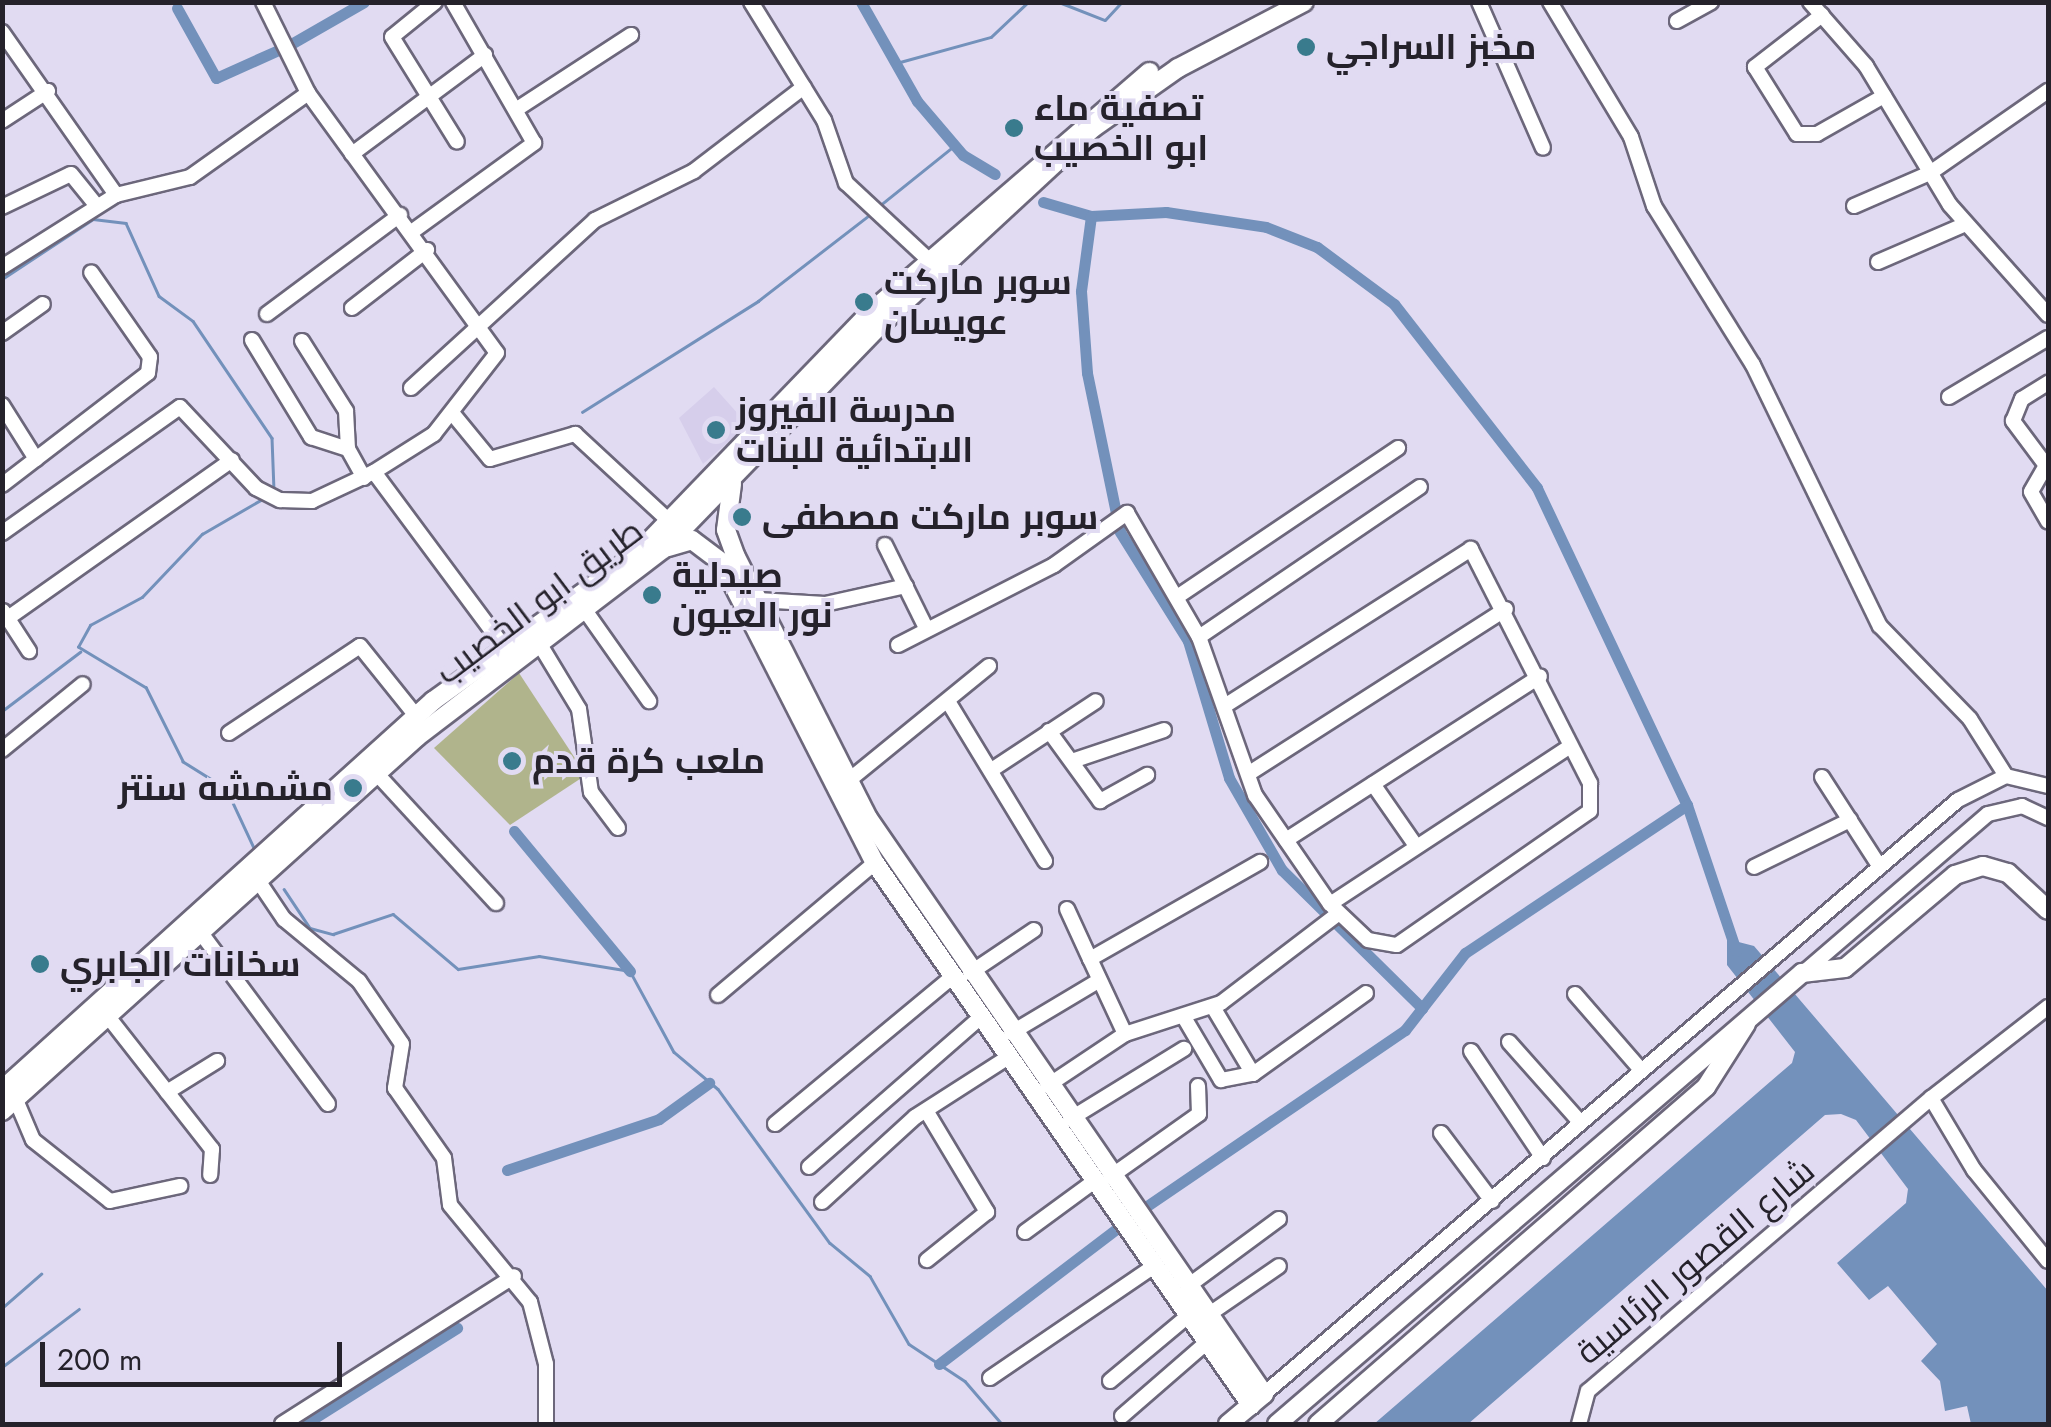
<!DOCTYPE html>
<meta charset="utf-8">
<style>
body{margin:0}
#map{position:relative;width:2051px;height:1427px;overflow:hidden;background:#e1dbf2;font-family:Jost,Cairo,sans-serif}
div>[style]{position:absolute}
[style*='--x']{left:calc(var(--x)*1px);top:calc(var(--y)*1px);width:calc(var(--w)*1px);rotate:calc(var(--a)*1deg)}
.built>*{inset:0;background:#d6ceeb}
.green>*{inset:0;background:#b0b48c}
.water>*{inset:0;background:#7391bb}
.stream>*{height:2.5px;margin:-1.25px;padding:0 1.25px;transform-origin:1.25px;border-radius:1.25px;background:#7391bb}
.canal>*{height:11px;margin:-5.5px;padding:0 5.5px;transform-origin:5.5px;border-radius:5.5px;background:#7391bb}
.roads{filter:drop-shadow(2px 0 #6c677b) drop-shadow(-2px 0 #6c677b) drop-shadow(0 2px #6c677b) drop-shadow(0 -2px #6c677b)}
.minor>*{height:14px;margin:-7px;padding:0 7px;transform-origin:7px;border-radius:7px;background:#fff}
.major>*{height:18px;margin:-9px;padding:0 9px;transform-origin:9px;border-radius:9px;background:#fff}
.dots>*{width:28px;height:28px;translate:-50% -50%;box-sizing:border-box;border:5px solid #e1dbf2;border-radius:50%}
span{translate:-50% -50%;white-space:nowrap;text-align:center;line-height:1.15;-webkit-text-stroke:8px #e1dbf2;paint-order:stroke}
.poi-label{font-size:35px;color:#25222b;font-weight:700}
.left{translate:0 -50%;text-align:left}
.right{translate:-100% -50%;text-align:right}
.street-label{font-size:35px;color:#25222b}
.frame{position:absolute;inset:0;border:5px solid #25222b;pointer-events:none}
.scale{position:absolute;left:40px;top:1342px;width:302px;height:45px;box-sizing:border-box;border:5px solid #25222b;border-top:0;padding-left:12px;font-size:30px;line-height:35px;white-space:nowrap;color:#25222b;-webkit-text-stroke:8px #e1dbf2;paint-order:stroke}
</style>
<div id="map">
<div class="built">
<div style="clip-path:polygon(714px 387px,748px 425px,703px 464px,679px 418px)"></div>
</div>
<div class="green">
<div style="clip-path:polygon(519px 673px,586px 775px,510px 825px,434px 748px)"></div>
</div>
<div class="water">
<div style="clip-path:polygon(1727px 939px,1754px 946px,2048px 1291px,2048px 1424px,1971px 1424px,1967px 1406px,1945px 1411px,1940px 1381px,1921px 1361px,1937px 1344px,1888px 1286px,1869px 1300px,1837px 1263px,1906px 1203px,1908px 1189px,1856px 1120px,1841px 1114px,1825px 1115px,1468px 1424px,1374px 1424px,1792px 1063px,1795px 1052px,1727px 965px)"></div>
</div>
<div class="stream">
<div style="--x:1059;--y:2;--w:49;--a:21.4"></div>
<div style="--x:1105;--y:20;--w:25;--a:-47"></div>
<div style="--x:900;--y:62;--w:94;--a:-15.4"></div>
<div style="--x:991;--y:37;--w:51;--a:-43.4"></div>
<div style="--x:878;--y:207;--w:99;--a:-38.8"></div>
<div style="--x:2;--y:279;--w:109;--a:-33.4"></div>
<div style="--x:93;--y:219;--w:33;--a:7"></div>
<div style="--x:126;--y:223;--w:80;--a:65.7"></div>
<div style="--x:159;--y:296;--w:42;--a:36.3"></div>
<div style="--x:193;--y:321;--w:141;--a:56"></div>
<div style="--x:272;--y:438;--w:53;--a:87.8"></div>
<div style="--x:582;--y:412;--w:208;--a:-32.2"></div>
<div style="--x:758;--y:301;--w:144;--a:-37.7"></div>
<div style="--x:2;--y:711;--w:98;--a:-37.1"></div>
<div style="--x:254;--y:849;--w:66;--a:-115"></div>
<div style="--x:226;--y:789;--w:51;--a:-147.9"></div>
<div style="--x:183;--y:762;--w:83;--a:-116.6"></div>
<div style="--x:146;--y:688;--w:79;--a:-148.9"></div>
<div style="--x:78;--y:647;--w:25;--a:-61"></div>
<div style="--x:90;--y:625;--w:59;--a:-28.3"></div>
<div style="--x:142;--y:597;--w:87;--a:-46.4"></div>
<div style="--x:202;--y:534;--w:72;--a:-30.1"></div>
<div style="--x:284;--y:889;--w:47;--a:56.3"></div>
<div style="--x:310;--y:928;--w:24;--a:15"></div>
<div style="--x:333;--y:934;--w:63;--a:-18.4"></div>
<div style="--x:393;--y:914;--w:85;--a:40.2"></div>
<div style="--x:458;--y:969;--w:82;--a:-9.1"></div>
<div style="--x:539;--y:956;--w:92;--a:9.4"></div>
<div style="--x:630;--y:971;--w:92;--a:61.5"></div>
<div style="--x:674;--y:1052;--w:57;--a:40.1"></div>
<div style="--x:718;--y:1089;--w:190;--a:54"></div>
<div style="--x:830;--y:1243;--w:52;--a:39.5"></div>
<div style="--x:870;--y:1276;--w:78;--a:60.2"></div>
<div style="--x:909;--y:1344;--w:67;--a:33.5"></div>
<div style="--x:965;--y:1381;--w:57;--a:49.3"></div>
<div style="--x:2;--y:1308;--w:52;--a:-41.1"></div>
<div style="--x:2;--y:1367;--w:96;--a:-37"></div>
</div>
<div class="canal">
<div style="--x:861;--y:2;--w:114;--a:60.5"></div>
<div style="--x:917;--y:101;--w:71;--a:49.6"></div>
<div style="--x:963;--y:155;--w:37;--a:31"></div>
<div style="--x:177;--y:8;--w:80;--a:60.9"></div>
<div style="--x:216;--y:78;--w:66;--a:-24.2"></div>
<div style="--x:291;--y:44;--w:84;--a:-29.9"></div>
<div style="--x:1043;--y:202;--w:50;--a:16.3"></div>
<div style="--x:1091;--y:216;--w:75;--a:-3.1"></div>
<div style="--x:1166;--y:212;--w:101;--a:8.5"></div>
<div style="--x:1266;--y:227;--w:55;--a:21.4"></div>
<div style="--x:1317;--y:247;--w:96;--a:36.5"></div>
<div style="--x:1394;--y:304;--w:233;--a:52.1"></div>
<div style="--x:1537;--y:488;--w:351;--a:64.7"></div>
<div style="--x:1687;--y:805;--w:154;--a:71.4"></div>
<div style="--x:1091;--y:216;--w:76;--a:97.6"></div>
<div style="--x:1081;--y:291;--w:82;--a:85.8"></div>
<div style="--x:1087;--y:373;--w:162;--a:78.3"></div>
<div style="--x:1120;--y:532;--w:128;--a:58"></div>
<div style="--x:1188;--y:641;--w:143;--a:73.3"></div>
<div style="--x:1229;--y:778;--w:106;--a:60.1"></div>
<div style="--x:1282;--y:870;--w:197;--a:44.6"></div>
<div style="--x:514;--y:831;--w:182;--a:50.4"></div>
<div style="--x:507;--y:1170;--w:160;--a:-18.5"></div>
<div style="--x:659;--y:1119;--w:62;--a:-35.8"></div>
<div style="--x:1144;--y:1208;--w:316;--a:-34.3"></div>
<div style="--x:1405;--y:1030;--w:98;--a:-52.1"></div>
<div style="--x:1465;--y:953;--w:267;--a:-33.7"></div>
<div style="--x:939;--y:1364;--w:221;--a:-37.3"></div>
<div style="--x:305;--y:1424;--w:180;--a:-32.3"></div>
</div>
<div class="roads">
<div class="minor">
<div style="--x:263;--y:2;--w:102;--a:63.7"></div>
<div style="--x:308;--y:93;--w:321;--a:54"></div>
<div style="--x:497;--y:353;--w:103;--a:127.9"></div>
<div style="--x:434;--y:434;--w:71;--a:147.7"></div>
<div style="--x:374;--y:472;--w:218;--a:53.4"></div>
<div style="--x:435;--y:2;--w:55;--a:140.9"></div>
<div style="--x:392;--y:37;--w:123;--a:58.2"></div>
<div style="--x:751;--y:2;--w:139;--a:58.3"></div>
<div style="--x:824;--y:120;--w:67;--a:70.8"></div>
<div style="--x:846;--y:183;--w:115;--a:42.9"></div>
<div style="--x:1479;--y:2;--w:159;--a:66.3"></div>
<div style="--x:1550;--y:2;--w:157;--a:59"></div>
<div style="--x:1631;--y:137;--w:73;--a:71.6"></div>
<div style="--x:1654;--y:206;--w:187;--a:58.1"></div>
<div style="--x:1753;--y:365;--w:290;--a:64.1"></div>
<div style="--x:1880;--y:626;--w:129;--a:45.9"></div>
<div style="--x:1970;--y:719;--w:67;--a:57.7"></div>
<div style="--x:1810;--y:2;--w:85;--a:48.8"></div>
<div style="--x:1866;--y:66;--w:162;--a:58.9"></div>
<div style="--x:1950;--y:205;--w:147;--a:48.3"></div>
<div style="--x:1822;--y:15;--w:85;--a:142.2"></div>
<div style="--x:1755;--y:67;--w:79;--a:57.9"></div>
<div style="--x:1797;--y:134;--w:20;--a:0"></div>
<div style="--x:1817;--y:134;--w:77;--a:-29.6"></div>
<div style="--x:1677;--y:21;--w:39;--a:-29"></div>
<div style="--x:2;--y:32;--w:199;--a:55"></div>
<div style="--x:517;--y:109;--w:136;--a:-33"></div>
<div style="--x:2;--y:121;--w:55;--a:-33.1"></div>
<div style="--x:352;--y:154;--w:166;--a:-36.7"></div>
<div style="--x:1854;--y:206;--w:83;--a:-23.5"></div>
<div style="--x:1930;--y:173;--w:144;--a:-34.8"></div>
<div style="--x:2;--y:207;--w:76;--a:-25.6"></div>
<div style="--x:71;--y:174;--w:40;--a:51"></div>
<div style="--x:413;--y:231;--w:150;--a:-36"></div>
<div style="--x:534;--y:143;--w:163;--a:-119.9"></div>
<div style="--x:1878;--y:262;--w:96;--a:-23.4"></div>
<div style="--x:2;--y:267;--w:135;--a:-32.3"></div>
<div style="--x:116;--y:195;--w:76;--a:-13.7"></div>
<div style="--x:190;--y:177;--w:145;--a:-35.4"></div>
<div style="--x:352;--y:308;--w:95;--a:-37.7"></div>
<div style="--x:267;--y:314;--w:166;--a:-36.7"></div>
<div style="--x:2;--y:333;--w:50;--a:-35.3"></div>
<div style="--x:252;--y:340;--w:114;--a:58.7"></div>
<div style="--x:311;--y:437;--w:39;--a:18"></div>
<div style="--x:348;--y:449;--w:33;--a:61"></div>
<div style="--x:302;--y:341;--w:83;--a:57.8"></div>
<div style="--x:346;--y:411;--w:38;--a:87"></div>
<div style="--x:411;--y:388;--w:249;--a:-42.4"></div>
<div style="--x:595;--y:220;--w:110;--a:-26.3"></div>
<div style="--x:694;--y:171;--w:138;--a:-37.4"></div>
<div style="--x:1949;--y:397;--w:115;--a:-30.8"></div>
<div style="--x:2;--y:405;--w:64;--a:57.8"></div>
<div style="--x:453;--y:414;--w:58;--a:50.6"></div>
<div style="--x:490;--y:459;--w:89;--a:-16.4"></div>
<div style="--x:575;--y:434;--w:128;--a:42.8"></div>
<div style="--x:2048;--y:462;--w:34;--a:120"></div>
<div style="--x:2031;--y:492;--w:34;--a:60"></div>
<div style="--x:2045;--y:464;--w:54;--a:-126.7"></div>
<div style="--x:2013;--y:421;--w:24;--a:-68"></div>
<div style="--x:2022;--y:399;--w:31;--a:-32"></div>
<div style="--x:2;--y:485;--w:184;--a:-37.5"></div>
<div style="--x:148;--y:373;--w:16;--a:-83"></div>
<div style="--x:150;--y:357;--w:103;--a:-124.8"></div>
<div style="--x:2;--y:533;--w:218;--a:-35.3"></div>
<div style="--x:180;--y:407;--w:111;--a:46.8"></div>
<div style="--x:256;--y:488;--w:27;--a:27"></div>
<div style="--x:280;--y:500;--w:32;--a:2"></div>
<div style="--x:312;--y:501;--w:68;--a:-25.1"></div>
<div style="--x:885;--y:545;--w:93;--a:63.7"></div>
<div style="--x:1180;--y:595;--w:263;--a:-34"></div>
<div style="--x:758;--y:600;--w:67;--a:3.4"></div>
<div style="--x:825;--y:604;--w:83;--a:-12.5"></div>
<div style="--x:3;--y:611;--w:48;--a:57"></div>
<div style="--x:587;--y:613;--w:108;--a:54.8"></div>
<div style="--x:8;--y:618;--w:274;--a:-35.2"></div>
<div style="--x:1199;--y:637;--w:267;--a:-34.2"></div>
<div style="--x:539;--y:643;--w:77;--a:58.8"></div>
<div style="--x:579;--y:709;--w:84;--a:81.8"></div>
<div style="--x:591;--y:792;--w:45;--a:53.1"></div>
<div style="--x:898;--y:645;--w:175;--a:-27.1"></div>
<div style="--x:1054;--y:565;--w:90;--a:-35.5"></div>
<div style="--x:1127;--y:513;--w:143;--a:59.9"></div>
<div style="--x:1199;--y:637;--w:168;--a:70.5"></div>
<div style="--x:1255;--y:795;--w:132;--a:55.5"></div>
<div style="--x:1330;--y:904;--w:52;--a:43.5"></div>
<div style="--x:1368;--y:940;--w:29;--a:10"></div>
<div style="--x:1397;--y:945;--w:235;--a:-34.8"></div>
<div style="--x:1590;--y:811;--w:28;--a:-90"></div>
<div style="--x:1590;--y:783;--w:263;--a:-117"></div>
<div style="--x:1471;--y:549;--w:292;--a:147.5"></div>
<div style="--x:949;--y:703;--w:185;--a:58.7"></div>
<div style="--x:1049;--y:731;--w:87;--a:53.9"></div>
<div style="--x:1100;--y:801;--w:54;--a:-29"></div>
<div style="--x:229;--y:733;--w:157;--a:-33.6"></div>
<div style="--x:360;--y:646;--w:90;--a:51.3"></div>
<div style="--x:2;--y:750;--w:104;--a:-39.2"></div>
<div style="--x:1072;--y:761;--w:97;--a:-18.6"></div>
<div style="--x:993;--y:769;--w:123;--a:-33.4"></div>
<div style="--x:376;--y:773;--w:177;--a:47.3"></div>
<div style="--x:1248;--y:774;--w:306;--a:-32.6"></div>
<div style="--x:1822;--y:777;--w:107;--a:57.2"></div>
<div style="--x:848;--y:781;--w:182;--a:-39.2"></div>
<div style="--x:1373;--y:784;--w:72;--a:55.2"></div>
<div style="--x:1286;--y:840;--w:302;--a:-32.8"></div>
<div style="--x:1754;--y:867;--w:107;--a:-26.1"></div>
<div style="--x:259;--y:882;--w:45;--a:56"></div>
<div style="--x:284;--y:919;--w:97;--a:39.6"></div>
<div style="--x:359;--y:981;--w:76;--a:55.7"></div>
<div style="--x:402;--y:1044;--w:45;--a:99"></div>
<div style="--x:395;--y:1088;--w:85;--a:55"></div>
<div style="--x:444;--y:1158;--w:47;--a:82.7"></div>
<div style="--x:450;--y:1205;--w:126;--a:50.5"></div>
<div style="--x:530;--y:1302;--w:64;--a:75.5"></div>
<div style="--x:546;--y:1364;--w:60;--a:90"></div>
<div style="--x:1330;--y:904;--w:286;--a:-33.3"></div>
<div style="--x:1067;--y:909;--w:55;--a:65.3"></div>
<div style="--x:201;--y:933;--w:213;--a:53.4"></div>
<div style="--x:970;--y:973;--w:77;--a:-33.9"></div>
<div style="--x:1803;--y:973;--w:244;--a:-40.7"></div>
<div style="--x:1988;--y:814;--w:35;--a:-13"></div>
<div style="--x:2022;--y:806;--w:29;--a:25"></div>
<div style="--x:1575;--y:994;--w:101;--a:49"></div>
<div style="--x:718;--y:995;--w:205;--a:-40.1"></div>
<div style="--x:1213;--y:1007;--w:78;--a:59.2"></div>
<div style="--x:1253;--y:1074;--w:139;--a:-35.6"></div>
<div style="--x:2048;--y:1007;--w:148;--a:142.1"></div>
<div style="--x:1931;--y:1098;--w:84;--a:59.2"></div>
<div style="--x:1974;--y:1170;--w:117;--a:50.9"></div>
<div style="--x:106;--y:1014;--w:172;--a:51.9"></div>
<div style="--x:212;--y:1149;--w:26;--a:94"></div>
<div style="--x:1185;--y:1019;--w:71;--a:59.5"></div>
<div style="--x:1221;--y:1080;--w:33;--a:-11"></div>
<div style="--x:1011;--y:1033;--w:101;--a:-30.9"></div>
<div style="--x:1125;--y:1034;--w:83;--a:-115"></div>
<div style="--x:1090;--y:959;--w:196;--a:-29.7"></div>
<div style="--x:1509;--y:1042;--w:108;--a:48.4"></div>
<div style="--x:1471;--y:1051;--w:129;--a:56.1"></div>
<div style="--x:1047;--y:1086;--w:94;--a:-33.7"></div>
<div style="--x:1125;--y:1034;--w:101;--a:-17.9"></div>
<div style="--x:1221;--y:1003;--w:147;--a:-37.3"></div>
<div style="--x:167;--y:1092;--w:59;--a:-31.8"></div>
<div style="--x:16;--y:1100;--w:43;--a:67"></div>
<div style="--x:33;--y:1140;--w:98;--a:38.4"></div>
<div style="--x:110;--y:1201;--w:72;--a:-12.1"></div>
<div style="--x:927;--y:1112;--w:117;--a:59"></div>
<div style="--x:987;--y:1212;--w:77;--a:141.3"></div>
<div style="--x:1070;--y:1119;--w:134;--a:-31.6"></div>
<div style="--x:775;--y:1124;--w:230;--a:-39.7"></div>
<div style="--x:1441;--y:1133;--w:85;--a:53.1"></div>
<div style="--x:809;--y:1167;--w:227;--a:-41.1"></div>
<div style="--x:1110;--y:1177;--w:109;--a:-35.3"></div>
<div style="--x:1199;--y:1114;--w:28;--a:-92"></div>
<div style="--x:822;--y:1202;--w:126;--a:-42.4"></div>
<div style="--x:915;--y:1117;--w:109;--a:-32.7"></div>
<div style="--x:1025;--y:1232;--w:84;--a:-36.3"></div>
<div style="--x:1188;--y:1286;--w:113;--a:-36.4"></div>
<div style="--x:1208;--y:1315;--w:86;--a:-34.6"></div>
<div style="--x:990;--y:1378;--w:197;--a:-34.3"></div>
<div style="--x:1110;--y:1381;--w:102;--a:-39.8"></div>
<div style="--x:1264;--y:1394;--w:913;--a:-40.56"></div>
<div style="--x:1958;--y:800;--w:54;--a:-26.6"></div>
<div style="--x:2006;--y:776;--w:43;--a:13.4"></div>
<div style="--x:1122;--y:1416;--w:111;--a:-41"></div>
<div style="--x:282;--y:1424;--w:275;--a:-32.5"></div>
<div style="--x:1579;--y:1424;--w:34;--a:-75"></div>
<div style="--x:1588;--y:1391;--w:451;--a:-40.5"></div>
</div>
<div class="major">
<div style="--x:732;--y:484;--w:46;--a:97.4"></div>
<div style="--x:726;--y:530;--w:29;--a:70"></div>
<div style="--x:736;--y:557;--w:292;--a:63.2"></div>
<div style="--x:868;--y:818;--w:699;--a:55.49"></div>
<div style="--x:1264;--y:1394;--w:47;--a:140.2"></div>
<div style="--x:668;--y:547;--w:25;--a:-16"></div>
<div style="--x:692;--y:540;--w:38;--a:37"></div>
<div style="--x:722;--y:563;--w:337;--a:63"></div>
<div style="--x:875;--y:863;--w:660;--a:55.25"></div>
<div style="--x:2;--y:1090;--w:581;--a:-42.07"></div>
<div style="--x:433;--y:701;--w:251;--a:-35.8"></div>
<div style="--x:637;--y:554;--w:335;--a:-46"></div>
<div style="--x:870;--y:313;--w:369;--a:-40.8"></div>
<div style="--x:2;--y:1111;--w:559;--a:-42.03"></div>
<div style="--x:417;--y:737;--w:310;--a:-37.4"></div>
<div style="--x:663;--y:549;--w:313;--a:-45.9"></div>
<div style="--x:881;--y:324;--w:289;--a:-42.8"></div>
<div style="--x:1093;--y:128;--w:104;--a:-35.2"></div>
<div style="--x:1178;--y:68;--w:142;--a:-27.6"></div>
<div style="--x:1277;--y:1424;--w:692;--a:-40.66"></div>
<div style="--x:1802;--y:973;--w:43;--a:-6.6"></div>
<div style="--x:1845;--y:968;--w:144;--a:-40.2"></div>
<div style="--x:1955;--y:875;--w:29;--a:-18"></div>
<div style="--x:1983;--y:866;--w:26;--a:16"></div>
<div style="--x:2008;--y:873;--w:54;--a:42.8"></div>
<div style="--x:1318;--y:1424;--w:514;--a:-40.98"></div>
<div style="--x:1706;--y:1087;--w:75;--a:-57.6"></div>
</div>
</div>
<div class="dots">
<div style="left:1306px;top:47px;background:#397b8d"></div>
<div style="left:1014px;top:128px;background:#397b8d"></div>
<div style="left:864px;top:302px;background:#397b8d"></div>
<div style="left:716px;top:430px;background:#397b8d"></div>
<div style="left:742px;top:517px;background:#397b8d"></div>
<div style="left:652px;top:595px;background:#397b8d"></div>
<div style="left:512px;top:761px;background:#397b8d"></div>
<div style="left:353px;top:788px;background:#397b8d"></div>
<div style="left:40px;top:964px;background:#397b8d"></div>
</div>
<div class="poi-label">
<span class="left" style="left:1326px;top:47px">مخبز السراجي</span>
<span class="left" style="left:1034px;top:128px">تصفية ماء<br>ابو الخصيب</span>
<span class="left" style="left:884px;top:302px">سوبر ماركت<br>عويسان</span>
<span class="left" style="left:736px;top:430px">مدرسة الفيروز<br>الابتدائية للبنات</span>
<span class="left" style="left:762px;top:517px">سوبر ماركت مصطفى</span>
<span class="left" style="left:672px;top:595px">صيدلية<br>نور العيون</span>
<span class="left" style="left:532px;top:761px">ملعب كرة قدم</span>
<span class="right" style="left:333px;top:788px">مشمشه سنتر</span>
<span class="left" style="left:60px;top:964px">سخانات الجابري</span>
</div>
<div class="street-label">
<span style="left:539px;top:601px;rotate:-37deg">طريق ابو الخصيب</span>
<span style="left:1695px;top:1261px;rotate:-40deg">شارع القصور الرئاسية</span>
</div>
<div class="frame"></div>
<div class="scale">200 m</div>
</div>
